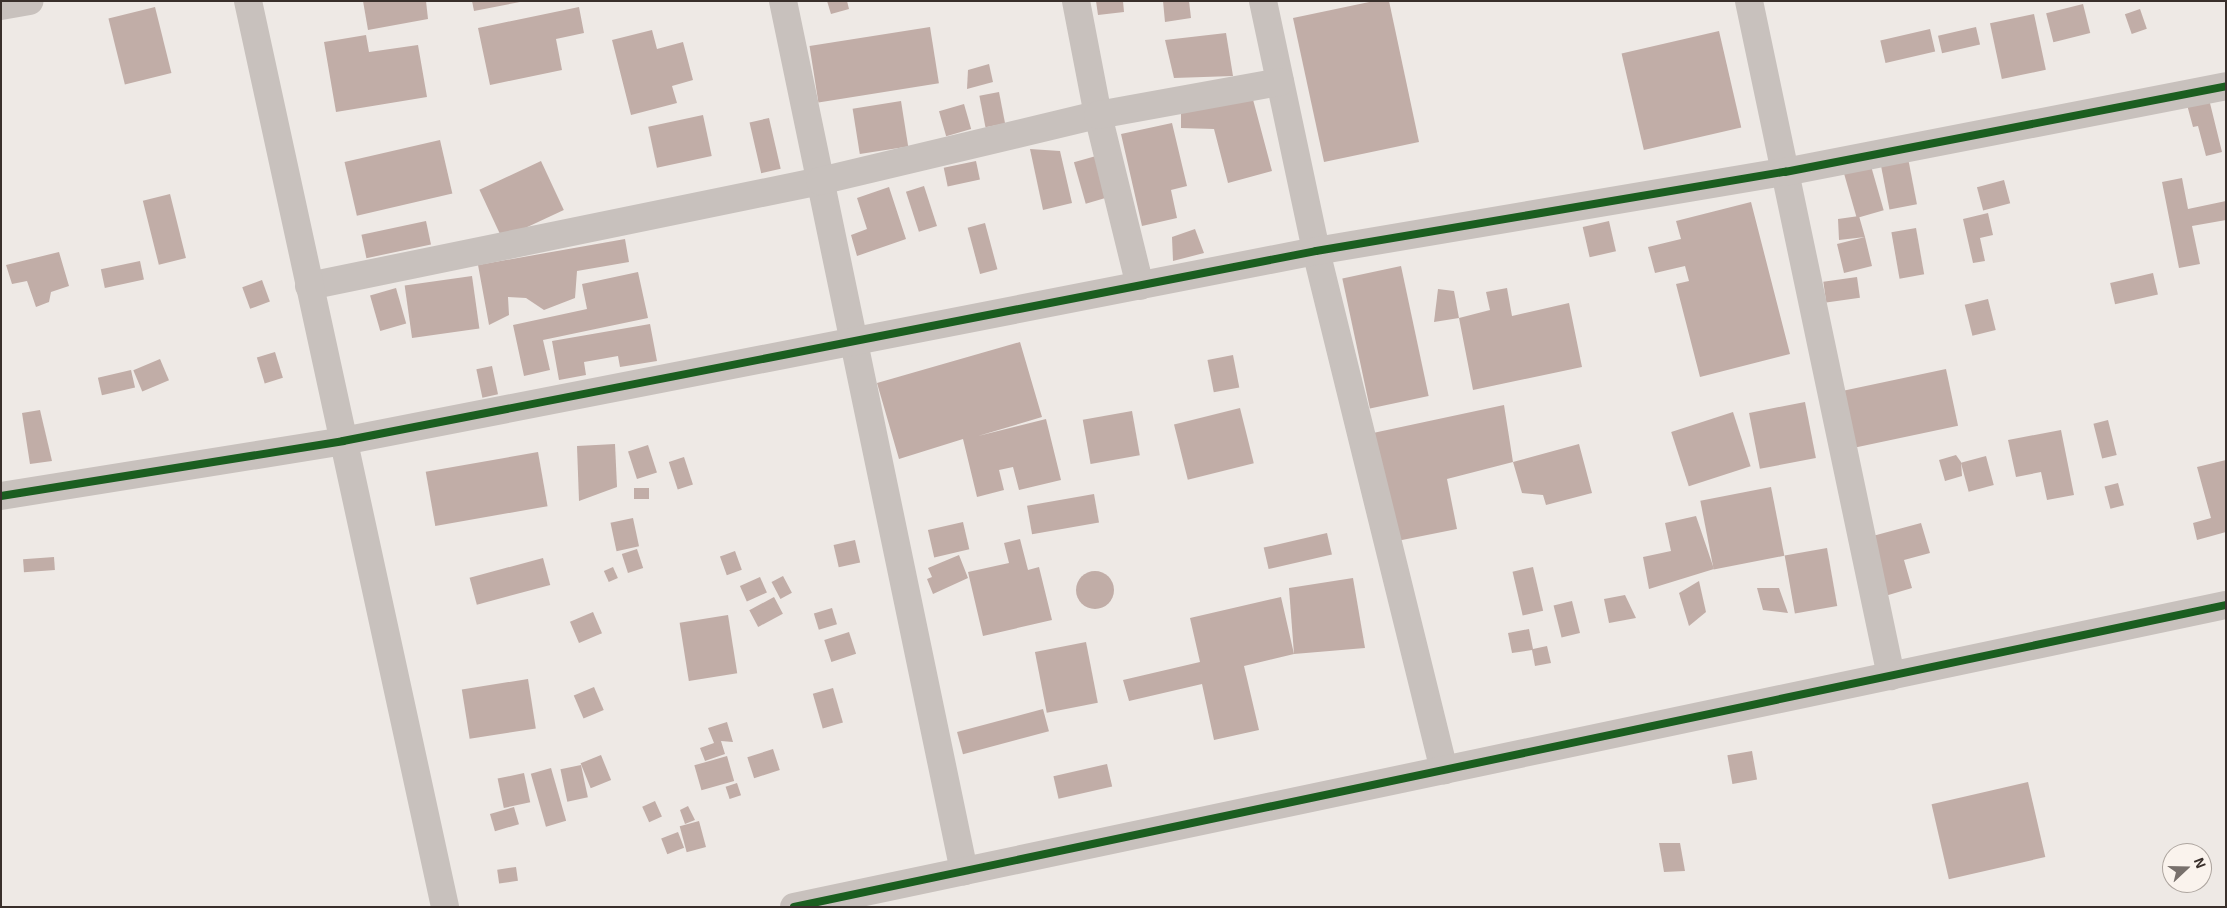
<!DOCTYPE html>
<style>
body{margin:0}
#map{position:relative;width:2227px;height:908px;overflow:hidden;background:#eee9e5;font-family:"Exo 2",sans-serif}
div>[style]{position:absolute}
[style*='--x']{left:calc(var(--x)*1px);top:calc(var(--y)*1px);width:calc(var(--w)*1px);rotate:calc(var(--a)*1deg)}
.building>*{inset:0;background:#c1ada7;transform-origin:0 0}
.round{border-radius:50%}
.minor>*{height:28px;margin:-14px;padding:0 14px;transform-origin:14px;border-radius:14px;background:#c8c1bd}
.tertiary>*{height:28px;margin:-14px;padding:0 14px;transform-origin:14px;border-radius:14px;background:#c8c1bd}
.cycleway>*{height:8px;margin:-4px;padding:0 4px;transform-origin:4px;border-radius:4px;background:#1b5e20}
span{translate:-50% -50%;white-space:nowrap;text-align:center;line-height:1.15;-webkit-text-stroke:4px #faf3ed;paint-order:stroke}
.frame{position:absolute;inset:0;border:2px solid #392f2b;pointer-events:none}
.north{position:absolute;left:2162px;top:843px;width:50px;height:50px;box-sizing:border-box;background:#faf3ed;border:1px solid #ada59f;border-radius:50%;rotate:69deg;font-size:14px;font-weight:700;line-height:20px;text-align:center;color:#392f2b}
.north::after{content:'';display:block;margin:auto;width:18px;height:22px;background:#78706c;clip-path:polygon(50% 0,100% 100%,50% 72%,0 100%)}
</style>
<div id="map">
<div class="building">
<div style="clip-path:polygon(363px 1px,426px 1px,428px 19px,368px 30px)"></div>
<div style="clip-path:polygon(472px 1px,520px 1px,520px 2px,474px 11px)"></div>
<div style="clip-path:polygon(827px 1px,847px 1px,849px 9px,831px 14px)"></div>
<div style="clip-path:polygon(1096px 1px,1123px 1px,1124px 12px,1098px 15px)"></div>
<div style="clip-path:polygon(1163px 1px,1189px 1px,1191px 18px,1165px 22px)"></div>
<div style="clip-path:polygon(1374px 1px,1389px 1px,1419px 142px,1324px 162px,1293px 18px)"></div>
<div style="left:2083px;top:4px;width:30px;height:38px;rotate:76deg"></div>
<div style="left:155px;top:7px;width:68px;height:48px;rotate:76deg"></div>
<div style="clip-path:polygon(579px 7px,584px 33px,556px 39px,562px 70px,490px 85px,478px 28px)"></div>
<div style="left:2140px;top:9px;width:21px;height:16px;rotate:71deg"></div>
<div style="left:2034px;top:14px;width:57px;height:45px;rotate:78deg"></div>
<div style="left:930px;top:27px;width:57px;height:122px;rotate:81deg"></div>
<div style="left:1976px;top:27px;width:18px;height:39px;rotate:77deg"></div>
<div style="left:1930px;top:29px;width:23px;height:51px;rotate:77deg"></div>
<div style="clip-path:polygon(652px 30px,657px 49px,683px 42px,693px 80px,672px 86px,677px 103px,631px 115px,612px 40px)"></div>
<div style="left:1719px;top:31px;width:99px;height:100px;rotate:77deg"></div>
<div style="clip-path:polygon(1226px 33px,1233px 76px,1174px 78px,1165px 40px)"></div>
<div style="clip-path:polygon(366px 35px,369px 52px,418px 45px,427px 97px,336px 112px,324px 42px)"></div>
<div style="clip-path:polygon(989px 64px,993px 82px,967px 89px,968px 70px)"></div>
<div style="left:999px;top:92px;width:32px;height:20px;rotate:79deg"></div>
<div style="clip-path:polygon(1251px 92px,1272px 171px,1228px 183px,1214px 129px,1181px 128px,1181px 110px)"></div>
<div style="clip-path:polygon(2208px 95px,2222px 152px,2206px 156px,2198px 126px,2193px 127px,2186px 101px)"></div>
<div style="left:901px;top:101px;width:46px;height:49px;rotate:81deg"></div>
<div style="left:964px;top:104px;width:26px;height:26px;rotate:74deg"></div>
<div style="left:703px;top:115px;width:42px;height:56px;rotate:78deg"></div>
<div style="left:769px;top:118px;width:52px;height:20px;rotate:77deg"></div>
<div style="clip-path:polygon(1172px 123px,1187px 186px,1171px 190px,1177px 218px,1142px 226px,1121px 134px)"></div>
<div style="left:440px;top:140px;width:55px;height:98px;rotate:77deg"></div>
<div style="clip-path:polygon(1030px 149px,1060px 151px,1072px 203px,1043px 210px)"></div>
<div style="left:1096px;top:156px;width:43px;height:23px;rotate:74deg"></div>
<div style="left:1908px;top:158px;width:47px;height:28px;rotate:79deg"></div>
<div style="left:541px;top:161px;width:54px;height:68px;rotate:65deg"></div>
<div style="left:976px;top:161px;width:19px;height:33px;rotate:78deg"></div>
<div style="left:1871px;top:166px;width:46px;height:28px;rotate:74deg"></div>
<div style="clip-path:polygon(2182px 178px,2188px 209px,2226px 201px,2226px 220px,2192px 226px,2200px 264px,2179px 268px,2162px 182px)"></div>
<div style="left:2004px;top:180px;width:24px;height:28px;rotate:75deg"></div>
<div style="left:924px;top:186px;width:42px;height:19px;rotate:72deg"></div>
<div style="clip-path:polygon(889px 187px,906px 239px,857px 256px,851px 235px,867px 229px,857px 198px)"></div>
<div style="left:170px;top:194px;width:66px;height:28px;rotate:76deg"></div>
<div style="clip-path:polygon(1751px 202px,1790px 354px,1700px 377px,1676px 284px,1689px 281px,1685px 266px,1655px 273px,1648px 247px,1681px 239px,1676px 221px)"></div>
<div style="clip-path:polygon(1988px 213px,1993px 235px,1980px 238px,1985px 261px,1973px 263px,1963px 219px)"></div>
<div style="clip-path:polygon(1859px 216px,1865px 237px,1872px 266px,1844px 273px,1837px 244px,1865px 237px,1839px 240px,1838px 219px)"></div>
<div style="left:426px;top:221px;width:24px;height:66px;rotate:78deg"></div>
<div style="left:1609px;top:221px;width:31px;height:27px;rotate:77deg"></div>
<div style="left:985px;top:223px;width:48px;height:18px;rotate:75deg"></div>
<div style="left:1916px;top:228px;width:47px;height:25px;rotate:80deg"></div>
<div style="clip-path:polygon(1195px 229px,1204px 253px,1173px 261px,1172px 237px)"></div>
<div style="clip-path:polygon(625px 239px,629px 262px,577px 271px,575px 298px,544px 310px,526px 298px,508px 297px,509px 315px,489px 325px,478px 265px)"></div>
<div style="clip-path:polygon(59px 252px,69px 286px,51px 292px,49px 302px,36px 307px,27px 281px,12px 284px,6px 265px)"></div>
<div style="left:140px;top:261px;width:19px;height:40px;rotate:78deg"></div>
<div style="left:1401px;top:266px;width:133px;height:60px;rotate:78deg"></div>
<div style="clip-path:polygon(638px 272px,648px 318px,543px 340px,550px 370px,524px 376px,513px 325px,587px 309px,582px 284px)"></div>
<div style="left:2153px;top:273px;width:22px;height:44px;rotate:77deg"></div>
<div style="left:472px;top:276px;width:53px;height:68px;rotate:82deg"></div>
<div style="left:1857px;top:277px;width:21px;height:34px;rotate:82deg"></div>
<div style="left:262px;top:280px;width:23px;height:21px;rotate:70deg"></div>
<div style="left:396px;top:288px;width:37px;height:27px;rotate:74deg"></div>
<div style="clip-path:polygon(1507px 288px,1512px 316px,1569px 303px,1582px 367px,1473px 390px,1459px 318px,1490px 310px,1486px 292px)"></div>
<div style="clip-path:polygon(1438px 289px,1454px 291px,1459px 318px,1434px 322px)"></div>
<div style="left:1988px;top:299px;width:32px;height:24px;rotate:76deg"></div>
<div style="clip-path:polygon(650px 324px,657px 361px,620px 367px,618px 356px,584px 362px,586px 375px,559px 380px,552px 341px)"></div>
<div style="clip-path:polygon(1020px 342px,1042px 417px,978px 436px,1046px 419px,1061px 480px,1019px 490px,1013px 467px,999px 470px,1004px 490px,977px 497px,963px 439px,899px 459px,877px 383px)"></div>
<div style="left:275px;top:352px;width:27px;height:19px;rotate:73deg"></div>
<div style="left:1233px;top:355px;width:33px;height:26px;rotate:79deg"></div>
<div style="left:160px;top:359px;width:23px;height:29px;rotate:67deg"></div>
<div style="left:492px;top:366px;width:29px;height:16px;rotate:78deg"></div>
<div style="left:1946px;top:369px;width:58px;height:105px;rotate:78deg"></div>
<div style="left:131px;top:370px;width:18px;height:34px;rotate:77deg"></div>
<div style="left:1805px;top:402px;width:57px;height:57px;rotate:79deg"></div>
<div style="clip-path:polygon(1504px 405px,1513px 462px,1447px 479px,1457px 529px,1397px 541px,1373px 433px)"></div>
<div style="left:1240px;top:408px;width:57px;height:68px;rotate:76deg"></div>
<div style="clip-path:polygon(40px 410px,52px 461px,30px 464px,22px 413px)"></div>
<div style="left:1132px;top:411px;width:45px;height:50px;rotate:80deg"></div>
<div style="left:1733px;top:412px;width:57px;height:65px;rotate:72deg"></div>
<div style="left:2108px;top:420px;width:36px;height:15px;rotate:76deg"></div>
<div style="clip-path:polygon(2061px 430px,2074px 495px,2047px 500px,2041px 472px,2016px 477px,2008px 440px)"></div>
<div style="clip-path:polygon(615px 444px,617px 487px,579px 501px,577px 446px)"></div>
<div style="clip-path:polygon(1579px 444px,1592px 493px,1546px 505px,1543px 495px,1522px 493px,1513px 462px)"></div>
<div style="left:648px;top:445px;width:29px;height:21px;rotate:72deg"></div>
<div style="left:538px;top:452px;width:55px;height:114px;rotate:80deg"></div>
<div style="clip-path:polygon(1956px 455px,1961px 462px,1962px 476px,1945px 481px,1939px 460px)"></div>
<div style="left:1986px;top:456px;width:30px;height:26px;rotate:75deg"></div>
<div style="left:684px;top:457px;width:29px;height:16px;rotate:72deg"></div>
<div style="clip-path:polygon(2226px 460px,2226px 532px,2197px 540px,2193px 523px,2211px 518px,2197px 467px)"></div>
<div style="left:2118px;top:483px;width:23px;height:14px;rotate:75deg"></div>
<div style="left:1771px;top:487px;width:70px;height:72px;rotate:79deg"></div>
<div style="left:634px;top:488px;width:15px;height:11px"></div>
<div style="left:1094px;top:494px;width:29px;height:68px;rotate:80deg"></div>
<div style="clip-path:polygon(1696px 516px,1714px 569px,1649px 589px,1643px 557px,1671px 551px,1665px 523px)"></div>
<div style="left:633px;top:518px;width:29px;height:23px;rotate:78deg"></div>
<div style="left:963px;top:522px;width:28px;height:36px;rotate:77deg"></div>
<div style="clip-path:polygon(1921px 523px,1930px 553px,1904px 560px,1912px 588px,1885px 596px,1869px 537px)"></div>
<div style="left:1327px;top:533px;width:22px;height:65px;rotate:77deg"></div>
<div style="clip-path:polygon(1020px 539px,1028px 570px,1039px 567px,1052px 620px,983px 636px,968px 572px,1009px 563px,1004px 543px)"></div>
<div style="left:855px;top:540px;width:23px;height:22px;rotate:77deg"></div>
<div style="left:1827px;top:548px;width:59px;height:43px;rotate:80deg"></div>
<div style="left:637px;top:549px;width:20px;height:16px;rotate:72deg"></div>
<div style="left:735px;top:551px;width:20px;height:16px;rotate:70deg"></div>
<div style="clip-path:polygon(959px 555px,968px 578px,933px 594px,927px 579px,932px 577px,928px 568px)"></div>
<div style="left:54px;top:557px;width:13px;height:31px;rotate:86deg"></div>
<div style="left:543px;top:558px;width:28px;height:76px;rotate:75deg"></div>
<div style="left:613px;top:567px;width:12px;height:10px;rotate:66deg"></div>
<div style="left:1533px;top:567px;width:45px;height:21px;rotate:77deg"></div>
<div class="round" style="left:1076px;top:571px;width:38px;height:38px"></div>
<div style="left:783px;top:576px;width:19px;height:13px;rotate:62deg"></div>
<div style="left:760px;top:577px;width:17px;height:22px;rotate:66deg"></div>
<div style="clip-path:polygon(1353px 578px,1365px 648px,1294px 654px,1289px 588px)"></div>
<div style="clip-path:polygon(1699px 581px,1706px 612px,1689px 626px,1679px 593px)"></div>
<div style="clip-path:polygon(1757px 588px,1779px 588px,1788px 613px,1763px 610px)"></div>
<div style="clip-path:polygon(1625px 595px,1636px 618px,1609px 623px,1604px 599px)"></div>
<div style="left:774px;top:597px;width:19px;height:28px;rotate:62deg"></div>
<div style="clip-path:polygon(1281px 597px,1294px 654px,1244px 666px,1259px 730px,1214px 740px,1202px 684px,1129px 701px,1123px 680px,1200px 662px,1190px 618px)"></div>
<div style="left:1572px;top:601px;width:33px;height:19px;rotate:76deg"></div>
<div style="left:832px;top:608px;width:17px;height:19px;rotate:73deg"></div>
<div style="left:593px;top:612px;width:23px;height:25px;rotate:67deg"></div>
<div style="left:728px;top:615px;width:59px;height:49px;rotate:81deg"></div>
<div style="clip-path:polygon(1529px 629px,1533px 649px,1547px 646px,1551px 663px,1535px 666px,1532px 650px,1512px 653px,1508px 633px)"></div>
<div style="left:849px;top:632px;width:23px;height:26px;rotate:72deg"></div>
<div style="left:1086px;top:642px;width:62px;height:52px;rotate:79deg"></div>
<div style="left:528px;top:679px;width:50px;height:67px;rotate:81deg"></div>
<div style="left:594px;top:687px;width:25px;height:22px;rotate:67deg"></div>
<div style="left:833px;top:688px;width:36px;height:21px;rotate:74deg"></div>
<div style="left:1043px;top:709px;width:23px;height:89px;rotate:75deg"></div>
<div style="clip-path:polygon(727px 722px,733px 742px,721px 741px,725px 754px,705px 761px,700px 748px,714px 743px,708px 728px)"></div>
<div style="left:773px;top:749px;width:22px;height:27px;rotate:72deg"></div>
<div style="left:1752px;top:751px;width:29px;height:25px;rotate:80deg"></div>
<div style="left:601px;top:755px;width:27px;height:22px;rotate:68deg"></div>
<div style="left:727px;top:756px;width:26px;height:34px;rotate:74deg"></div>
<div style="left:1107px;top:764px;width:23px;height:55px;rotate:77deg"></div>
<div style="left:581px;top:765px;width:33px;height:21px;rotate:78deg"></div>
<div style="left:551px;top:768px;width:55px;height:21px;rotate:74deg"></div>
<div style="left:524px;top:773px;width:30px;height:27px;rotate:78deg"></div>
<div style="left:2028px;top:782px;width:77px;height:99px;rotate:77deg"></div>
<div style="left:737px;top:783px;width:13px;height:12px;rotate:72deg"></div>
<div style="left:655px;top:801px;width:17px;height:14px;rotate:66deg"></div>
<div style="clip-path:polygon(688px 806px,695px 820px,685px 824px,680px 810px)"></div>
<div style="left:514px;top:807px;width:18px;height:25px;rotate:74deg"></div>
<div style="left:699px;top:821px;width:27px;height:20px;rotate:75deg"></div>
<div style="left:678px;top:832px;width:17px;height:18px;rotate:69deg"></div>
<div style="clip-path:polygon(1659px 843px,1680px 843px,1685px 871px,1664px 872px)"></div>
<div style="left:516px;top:867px;width:14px;height:19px;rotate:82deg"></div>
</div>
<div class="minor">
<div style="--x:783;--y:1;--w:889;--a:78.25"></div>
<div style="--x:1076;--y:1;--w:116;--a:79.1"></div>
<div style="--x:1098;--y:115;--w:176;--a:76.2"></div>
<div style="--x:1263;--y:1;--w:256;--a:78"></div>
<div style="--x:1316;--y:251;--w:535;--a:76.15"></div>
<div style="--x:1749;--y:1;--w:690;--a:78.12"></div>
<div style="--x:1;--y:6;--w:29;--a:-10"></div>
<div style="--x:309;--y:286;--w:522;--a:-11.61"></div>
<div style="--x:820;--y:181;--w:286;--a:-13.4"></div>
<div style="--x:1098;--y:115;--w:185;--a:-10.3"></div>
<div style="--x:1;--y:496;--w:346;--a:-9.1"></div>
<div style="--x:343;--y:441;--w:991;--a:-11.05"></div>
<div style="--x:1316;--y:251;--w:476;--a:-9.6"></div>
<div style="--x:1785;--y:172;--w:449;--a:-11"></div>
<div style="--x:794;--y:907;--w:1463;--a:-11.91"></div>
</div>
<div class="tertiary">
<div style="--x:248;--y:1;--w:927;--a:77.73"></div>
</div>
<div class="cycleway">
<div style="--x:1;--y:496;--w:346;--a:-9.1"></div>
<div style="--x:343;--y:441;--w:991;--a:-11.05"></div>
<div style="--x:1316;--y:251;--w:476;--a:-9.6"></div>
<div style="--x:1785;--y:172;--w:449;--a:-11"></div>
<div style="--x:794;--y:907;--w:1463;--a:-11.91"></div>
</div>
<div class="frame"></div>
<div class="north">N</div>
</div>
